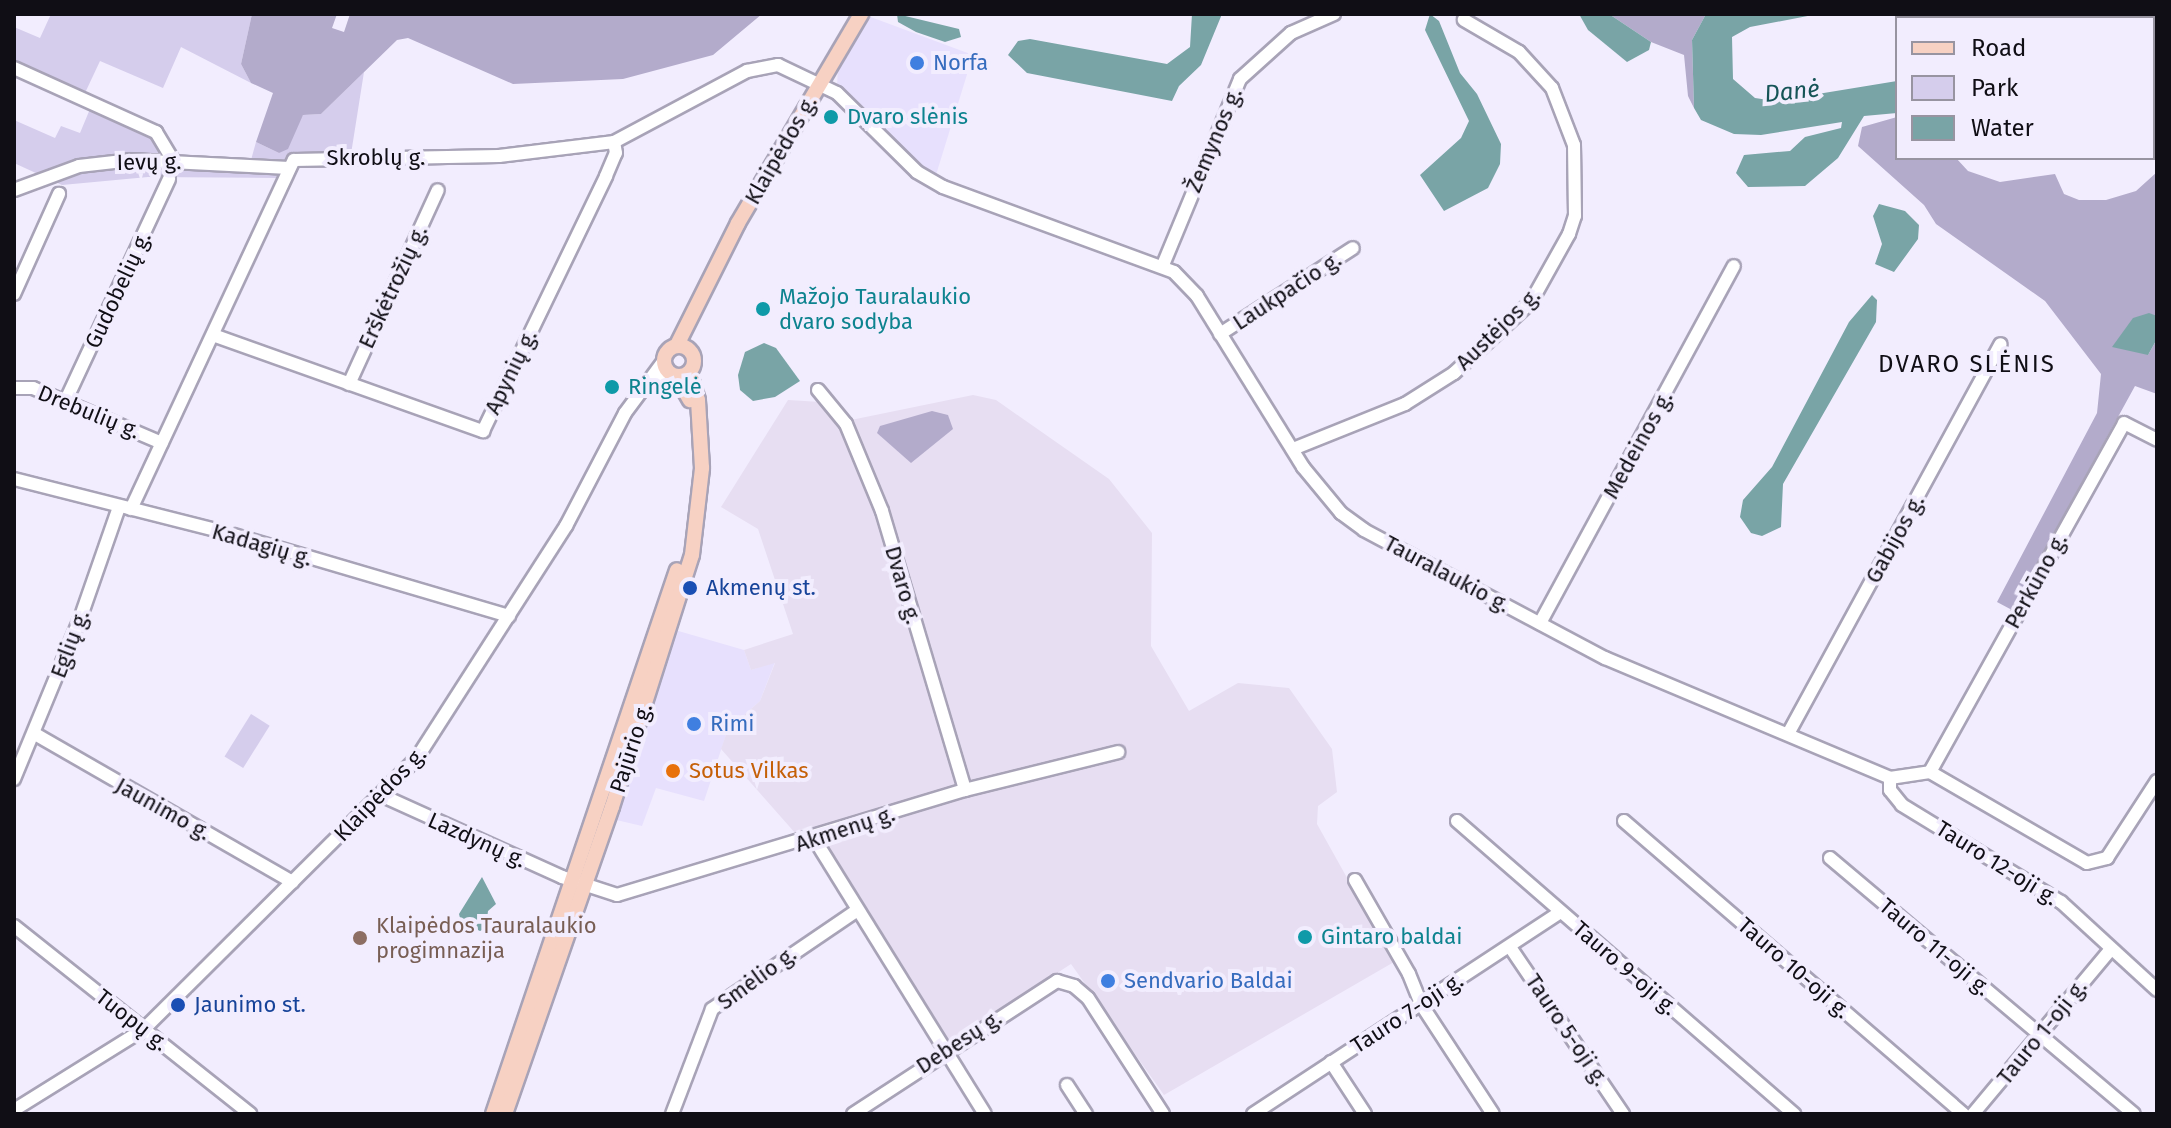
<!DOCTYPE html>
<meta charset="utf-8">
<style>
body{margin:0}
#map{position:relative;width:2171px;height:1128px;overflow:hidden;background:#f2edfe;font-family:"Fira Sans",sans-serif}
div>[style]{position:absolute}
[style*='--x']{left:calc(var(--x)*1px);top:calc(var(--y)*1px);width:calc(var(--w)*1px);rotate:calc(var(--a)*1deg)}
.built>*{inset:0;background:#e7e0fd}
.industrial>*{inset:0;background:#e7def2}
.green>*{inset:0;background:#d5cdec;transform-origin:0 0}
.forest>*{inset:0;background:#b3abcb}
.water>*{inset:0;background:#79a4a6}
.roads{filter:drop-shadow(2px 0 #a8a3b7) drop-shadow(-2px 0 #a8a3b7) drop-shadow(0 2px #a8a3b7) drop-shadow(0 -2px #a8a3b7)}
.minor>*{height:12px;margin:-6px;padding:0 6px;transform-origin:6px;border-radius:6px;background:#fff}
.major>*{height:14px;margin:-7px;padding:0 7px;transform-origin:7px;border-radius:7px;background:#f7d1c3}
.major>.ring{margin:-7px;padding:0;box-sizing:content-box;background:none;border:14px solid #f7d1c3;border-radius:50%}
.dots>*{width:22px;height:22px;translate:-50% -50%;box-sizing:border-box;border:4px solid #f2edfe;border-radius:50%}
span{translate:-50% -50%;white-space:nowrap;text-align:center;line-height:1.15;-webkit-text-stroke:8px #f2edfe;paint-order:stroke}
.shop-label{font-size:22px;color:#366cbe}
.left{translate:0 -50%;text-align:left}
.culture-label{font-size:22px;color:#0d838f}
.street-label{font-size:22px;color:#100e15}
.transit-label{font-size:22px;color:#164399}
.food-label{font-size:22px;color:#c56008}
.education-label{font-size:22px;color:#785e54}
.water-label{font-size:24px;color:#165457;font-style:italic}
.neighbourhood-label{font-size:24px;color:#100e15;letter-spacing:2px}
.frame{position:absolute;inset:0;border:16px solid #100e15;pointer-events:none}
.legend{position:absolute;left:1895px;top:16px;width:260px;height:144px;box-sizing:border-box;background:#f2edfe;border:2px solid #9894a1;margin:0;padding:10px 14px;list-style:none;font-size:24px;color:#100e15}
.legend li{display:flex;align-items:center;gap:16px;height:40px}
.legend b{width:40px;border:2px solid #9894a1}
</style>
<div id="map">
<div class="built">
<div style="clip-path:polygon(868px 16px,973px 55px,935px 178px,837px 87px,838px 67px)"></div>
<div style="clip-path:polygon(675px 630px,744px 650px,751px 670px,775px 662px,760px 701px,728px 729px,704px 801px,656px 788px,642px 826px,612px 819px)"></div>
</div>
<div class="industrial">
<div style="clip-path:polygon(973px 395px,996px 400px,1109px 479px,1152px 533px,1151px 646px,1189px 711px,1238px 683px,1289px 688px,1332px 749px,1337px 792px,1318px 806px,1317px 824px,1394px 962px,1164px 1095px,1071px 964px,948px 1044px,817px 830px,796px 834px,721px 749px,728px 729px,760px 701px,775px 663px,751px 670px,744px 650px,793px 634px,758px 529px,721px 507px,788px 400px,821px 402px,851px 420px)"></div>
</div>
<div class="green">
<div style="clip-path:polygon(51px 14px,252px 14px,241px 64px,251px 83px,181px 47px,163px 88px,100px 61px,85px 93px,14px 64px,14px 27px,40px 38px)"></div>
<div style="clip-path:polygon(364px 72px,351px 154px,297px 154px,286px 162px,278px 178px,148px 177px,62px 185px,14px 163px,14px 120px,55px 138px,61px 126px,80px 133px,90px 109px,152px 139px,160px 154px,251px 160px,256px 142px,279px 153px,303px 115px,321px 114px)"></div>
<div style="left:251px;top:714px;width:22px;height:50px;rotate:32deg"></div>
</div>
<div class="forest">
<div style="clip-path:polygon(252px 14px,337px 14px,332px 28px,344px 32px,350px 14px,762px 14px,713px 55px,623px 79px,513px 84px,408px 38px,397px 40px,321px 114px,303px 115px,288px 149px,279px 153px,256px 142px,273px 93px,251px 83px,241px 64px)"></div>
<div style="clip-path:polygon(1609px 14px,1706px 14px,1692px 40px,1694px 108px,1688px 96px,1684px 55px,1651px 42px)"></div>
<div style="clip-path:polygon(1897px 117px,1897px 158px,1956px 158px,1968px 171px,2000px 182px,2055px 174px,2064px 194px,2079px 200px,2106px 200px,2136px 191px,2157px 172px,2157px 316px,2148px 355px,2157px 339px,2157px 394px,2135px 386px,2012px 610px,1997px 602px,2097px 413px,2101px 374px,2045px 301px,1936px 224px,1924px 205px,1858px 146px,1862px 127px)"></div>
<div style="clip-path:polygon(932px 411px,948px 415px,953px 429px,911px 463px,877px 433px,880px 426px)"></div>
</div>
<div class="water">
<div style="clip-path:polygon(897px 14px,959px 29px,961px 37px,945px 42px,916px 32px,898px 22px)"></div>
<div style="clip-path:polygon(1192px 14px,1222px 14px,1201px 65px,1179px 86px,1172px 101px,1027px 73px,1008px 55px,1018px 41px,1030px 39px,1167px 64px,1190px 47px)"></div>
<div style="clip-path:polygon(1430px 14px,1439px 21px,1460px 73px,1477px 94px,1501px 144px,1500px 164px,1488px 188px,1444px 211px,1420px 175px,1461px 138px,1469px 121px,1425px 30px)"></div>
<div style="clip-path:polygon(1579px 14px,1609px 14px,1651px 42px,1649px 50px,1627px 62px,1588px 30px)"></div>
<div style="clip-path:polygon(1706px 14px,1818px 14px,1750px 27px,1732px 37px,1733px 79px,1755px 98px,1775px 101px,1897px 81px,1897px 113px,1864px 116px,1838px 158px,1805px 186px,1748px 187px,1736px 173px,1744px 155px,1790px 151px,1805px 137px,1841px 128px,1842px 122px,1761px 135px,1734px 134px,1701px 120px,1694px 108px,1692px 40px)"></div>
<div style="clip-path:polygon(1879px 204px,1905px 211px,1919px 225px,1918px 239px,1894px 272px,1875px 264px,1882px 244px,1873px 216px)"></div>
<div style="clip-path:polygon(1872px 295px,1877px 300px,1876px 322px,1783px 484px,1781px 527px,1762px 536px,1751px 533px,1740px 517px,1743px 500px,1772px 467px,1849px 322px)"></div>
<div style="clip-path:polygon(2149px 313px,2157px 316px,2157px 339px,2148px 355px,2112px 347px,2133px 318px)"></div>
<div style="clip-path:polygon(764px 343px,776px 348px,800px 381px,775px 397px,753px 401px,740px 390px,738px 375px,745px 352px)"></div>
<div style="clip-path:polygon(482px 877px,496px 904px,488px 911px,486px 928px,480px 931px,461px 922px,459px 914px)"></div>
</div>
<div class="roads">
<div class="minor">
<div style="--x:14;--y:68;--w:156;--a:24.3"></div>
<div style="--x:156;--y:132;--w:31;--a:59"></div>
<div style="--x:14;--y:190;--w:69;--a:-20.3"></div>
<div style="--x:79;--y:166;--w:53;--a:-6.5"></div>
<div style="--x:132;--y:160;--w:156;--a:2.9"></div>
<div style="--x:1163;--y:265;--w:201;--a:-67.5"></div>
<div style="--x:1240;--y:79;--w:69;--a:-42"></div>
<div style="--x:1291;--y:33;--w:47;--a:-23.8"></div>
<div style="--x:14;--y:294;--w:110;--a:-65.8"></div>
<div style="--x:1220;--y:334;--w:158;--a:-32.9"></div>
<div style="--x:213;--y:335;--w:287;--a:19.6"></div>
<div style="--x:483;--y:431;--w:283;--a:-64.2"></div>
<div style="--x:606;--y:176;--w:25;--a:-67"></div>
<div style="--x:616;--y:153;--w:11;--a:-100"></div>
<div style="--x:349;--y:384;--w:213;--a:-65.4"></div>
<div style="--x:645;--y:386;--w:27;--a:-28"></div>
<div style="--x:14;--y:388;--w:19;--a:0"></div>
<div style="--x:33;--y:388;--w:140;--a:23.1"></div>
<div style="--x:818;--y:390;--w:44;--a:50.5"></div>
<div style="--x:846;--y:424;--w:94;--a:67.5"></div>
<div style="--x:882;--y:511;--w:291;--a:73.4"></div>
<div style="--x:66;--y:400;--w:244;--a:-65"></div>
<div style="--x:1293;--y:449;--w:121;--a:-21.9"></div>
<div style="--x:1405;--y:404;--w:58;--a:-32.3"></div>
<div style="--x:1454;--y:373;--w:105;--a:-42.7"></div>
<div style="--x:1531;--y:302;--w:78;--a:-60.8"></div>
<div style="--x:1569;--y:234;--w:19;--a:-72"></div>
<div style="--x:1575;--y:216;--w:71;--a:-90.8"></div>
<div style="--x:1574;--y:145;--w:61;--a:-111.1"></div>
<div style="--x:1552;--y:88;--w:49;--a:-132.5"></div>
<div style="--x:1519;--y:52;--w:64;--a:-149.8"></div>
<div style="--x:14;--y:479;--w:220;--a:14.2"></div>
<div style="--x:227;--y:533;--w:294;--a:16.4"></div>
<div style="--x:131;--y:509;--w:385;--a:-65"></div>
<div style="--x:294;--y:160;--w:205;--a:-1.1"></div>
<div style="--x:499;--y:156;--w:116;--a:-6.9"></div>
<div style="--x:614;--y:142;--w:151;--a:-28.1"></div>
<div style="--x:747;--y:71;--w:32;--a:-11"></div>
<div style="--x:778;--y:65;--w:65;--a:25.4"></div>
<div style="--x:837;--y:93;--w:112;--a:44.6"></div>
<div style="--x:917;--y:172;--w:30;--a:30"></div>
<div style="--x:943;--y:187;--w:246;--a:20.2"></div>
<div style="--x:1174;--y:272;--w:33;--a:46"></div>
<div style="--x:1197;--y:296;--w:201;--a:58.2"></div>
<div style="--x:1303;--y:467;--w:60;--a:50.4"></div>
<div style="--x:1341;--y:513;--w:29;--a:36"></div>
<div style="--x:1364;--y:530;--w:273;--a:28"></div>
<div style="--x:1605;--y:658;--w:309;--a:22.8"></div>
<div style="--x:1890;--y:778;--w:40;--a:-8.5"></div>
<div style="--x:1930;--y:772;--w:181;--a:30.1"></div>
<div style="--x:2087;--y:863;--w:21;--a:-14"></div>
<div style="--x:2107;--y:858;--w:92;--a:-57"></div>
<div style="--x:1540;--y:623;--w:406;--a:-61.5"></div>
<div style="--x:35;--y:734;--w:297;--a:29.9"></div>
<div style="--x:1788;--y:734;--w:444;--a:-61.4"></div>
<div style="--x:1930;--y:772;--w:399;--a:-60.9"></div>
<div style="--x:2124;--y:423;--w:37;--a:27"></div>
<div style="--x:1890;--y:778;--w:12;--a:90"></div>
<div style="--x:1890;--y:790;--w:19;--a:51"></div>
<div style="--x:1902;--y:805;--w:186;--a:31.4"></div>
<div style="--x:2061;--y:902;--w:130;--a:42.5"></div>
<div style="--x:14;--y:779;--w:173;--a:-67.6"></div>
<div style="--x:80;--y:619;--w:119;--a:-70.8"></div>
<div style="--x:383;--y:796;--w:196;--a:24.3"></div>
<div style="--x:562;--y:877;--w:58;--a:18.1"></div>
<div style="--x:617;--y:895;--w:363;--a:-16.8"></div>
<div style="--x:965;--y:790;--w:158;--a:-13.9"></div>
<div style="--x:1457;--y:821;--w:447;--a:41"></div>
<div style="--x:1624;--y:821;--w:448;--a:40.8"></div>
<div style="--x:815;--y:840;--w:322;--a:58.2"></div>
<div style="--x:1830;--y:858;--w:397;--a:40.1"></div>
<div style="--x:1355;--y:880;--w:108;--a:60.1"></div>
<div style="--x:1409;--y:974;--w:32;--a:68"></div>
<div style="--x:1421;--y:1004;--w:131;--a:56.8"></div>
<div style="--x:14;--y:926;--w:302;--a:38.5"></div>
<div style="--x:1510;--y:947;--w:202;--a:55.9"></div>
<div style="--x:1331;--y:1062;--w:62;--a:56.8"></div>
<div style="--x:1067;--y:1085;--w:35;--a:57"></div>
<div style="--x:14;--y:1110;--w:153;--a:-31.9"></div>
<div style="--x:144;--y:1029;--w:385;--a:-44.8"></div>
<div style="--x:417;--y:758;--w:276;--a:-57.3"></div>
<div style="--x:566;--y:526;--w:127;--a:-62.4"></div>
<div style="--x:625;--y:413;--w:64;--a:-53.3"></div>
<div style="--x:672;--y:1114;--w:112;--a:-69.1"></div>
<div style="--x:712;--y:1009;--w:174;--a:-34.2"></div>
<div style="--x:853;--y:1114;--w:244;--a:-33.1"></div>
<div style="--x:1057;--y:981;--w:18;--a:16"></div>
<div style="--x:1074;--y:986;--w:18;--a:41"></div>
<div style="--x:1088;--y:998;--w:138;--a:57.1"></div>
<div style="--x:1253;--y:1114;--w:367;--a:-33.3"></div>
<div style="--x:1973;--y:1114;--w:214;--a:-50.1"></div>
</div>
<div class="major">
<div style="--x:677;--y:345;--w:136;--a:-63.4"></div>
<div style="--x:738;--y:223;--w:243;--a:-59.5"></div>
<div class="ring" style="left:664px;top:346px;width:16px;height:16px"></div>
<div style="--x:676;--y:376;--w:28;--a:60"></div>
<div style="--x:493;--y:1114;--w:574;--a:-71.31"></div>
<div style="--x:505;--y:1114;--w:325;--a:-70.8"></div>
<div style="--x:612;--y:807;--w:264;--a:-72.4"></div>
<div style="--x:692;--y:555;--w:88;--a:-83.4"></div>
<div style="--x:702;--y:468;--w:68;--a:-93.4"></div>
<div style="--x:698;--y:400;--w:29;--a:-108"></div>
</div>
</div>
<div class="dots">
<div style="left:917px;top:63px;background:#3f7fe0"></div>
<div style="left:831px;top:117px;background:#0f9aa8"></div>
<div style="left:763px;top:309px;background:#0f9aa8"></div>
<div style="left:612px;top:387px;background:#0f9aa8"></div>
<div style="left:690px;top:588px;background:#1a4fb4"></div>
<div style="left:694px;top:724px;background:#3f7fe0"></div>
<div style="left:673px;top:771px;background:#e8710a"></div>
<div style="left:1305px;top:937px;background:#0f9aa8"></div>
<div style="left:360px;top:938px;background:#8d6e63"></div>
<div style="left:1108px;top:981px;background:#3f7fe0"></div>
<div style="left:178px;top:1005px;background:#1a4fb4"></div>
</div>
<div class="shop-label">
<span class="left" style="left:933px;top:63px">Norfa</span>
<span class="left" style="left:710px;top:724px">Rimi</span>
<span class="left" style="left:1124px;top:981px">Sendvario Baldai</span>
</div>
<div class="culture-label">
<span class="left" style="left:847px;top:117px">Dvaro slėnis</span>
<span class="left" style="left:779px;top:309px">Mažojo Tauralaukio<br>dvaro sodyba</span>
<span class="left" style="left:628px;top:387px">Ringelė</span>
<span class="left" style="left:1321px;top:937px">Gintaro baldai</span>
</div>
<div class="street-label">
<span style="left:1214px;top:140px;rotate:-67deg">Žemynos g.</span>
<span style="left:781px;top:150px;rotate:-60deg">Klaipėdos g.</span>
<span style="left:376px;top:158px">Skroblų g.</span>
<span style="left:149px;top:162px;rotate:-1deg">Ievų g.</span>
<span style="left:393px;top:287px;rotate:-65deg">Erškėtrožių g.</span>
<span style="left:118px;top:290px;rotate:-65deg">Gudobelių g.</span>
<span style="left:1287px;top:291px;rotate:-33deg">Laukpačio g.</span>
<span style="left:1498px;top:329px;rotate:-44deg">Austėjos g.</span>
<span style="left:511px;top:372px;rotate:-64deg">Apynių g.</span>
<span style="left:89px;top:412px;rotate:22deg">Drebulių g.</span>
<span style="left:1638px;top:445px;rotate:-61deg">Medeinos g.</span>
<span style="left:1895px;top:539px;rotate:-61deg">Gabijos g.</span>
<span style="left:262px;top:545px;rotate:16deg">Kadagių g.</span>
<span style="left:1447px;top:574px;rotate:28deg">Tauralaukio g.</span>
<span style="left:2036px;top:581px;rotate:-61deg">Perkūno g.</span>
<span style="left:903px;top:585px;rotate:74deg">Dvaro g.</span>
<span style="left:70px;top:644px;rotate:-69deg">Eglių g.</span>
<span style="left:631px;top:748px;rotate:-72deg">Pajūrio g.</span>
<span style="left:380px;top:794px;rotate:-46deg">Klaipėdos g.</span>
<span style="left:163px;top:809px;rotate:29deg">Jaunimo g.</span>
<span style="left:845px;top:829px;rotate:-18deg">Akmenų g.</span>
<span style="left:477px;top:840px;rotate:24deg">Lazdynų g.</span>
<span style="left:1997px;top:863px;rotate:32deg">Tauro 12-oji g.</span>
<span style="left:1935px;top:947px;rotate:40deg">Tauro 11-oji g.</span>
<span style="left:1625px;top:968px;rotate:41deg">Tauro 9-oji g.</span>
<span style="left:1794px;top:968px;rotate:41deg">Tauro 10-oji g.</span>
<span style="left:757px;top:978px;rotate:-36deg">Smėlio g.</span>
<span style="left:1407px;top:1013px;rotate:-33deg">Tauro 7-oji g.</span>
<span style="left:132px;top:1020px;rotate:38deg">Tuopų g.</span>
<span style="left:1567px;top:1030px;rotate:56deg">Tauro 5-oji g.</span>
<span style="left:2042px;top:1032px;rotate:-51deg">Tauro 1-oji g.</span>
<span style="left:959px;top:1042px;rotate:-33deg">Debesų g.</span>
</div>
<div class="transit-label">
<span class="left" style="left:706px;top:588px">Akmenų st.</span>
<span class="left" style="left:194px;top:1005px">Jaunimo st.</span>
</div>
<div class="food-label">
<span class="left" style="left:689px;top:771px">Sotus Vilkas</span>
</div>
<div class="education-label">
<span class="left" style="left:376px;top:938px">Klaipėdos Tauralaukio<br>progimnazija</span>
</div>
<div class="water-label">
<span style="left:1792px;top:92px;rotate:-6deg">Danė</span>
</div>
<div class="neighbourhood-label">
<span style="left:1967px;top:365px">DVARO SLĖNIS</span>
</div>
<div class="frame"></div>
<ul class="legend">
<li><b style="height:10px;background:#f7d1c3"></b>Road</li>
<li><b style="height:22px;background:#d5cdec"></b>Park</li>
<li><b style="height:22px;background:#79a4a6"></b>Water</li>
</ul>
</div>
